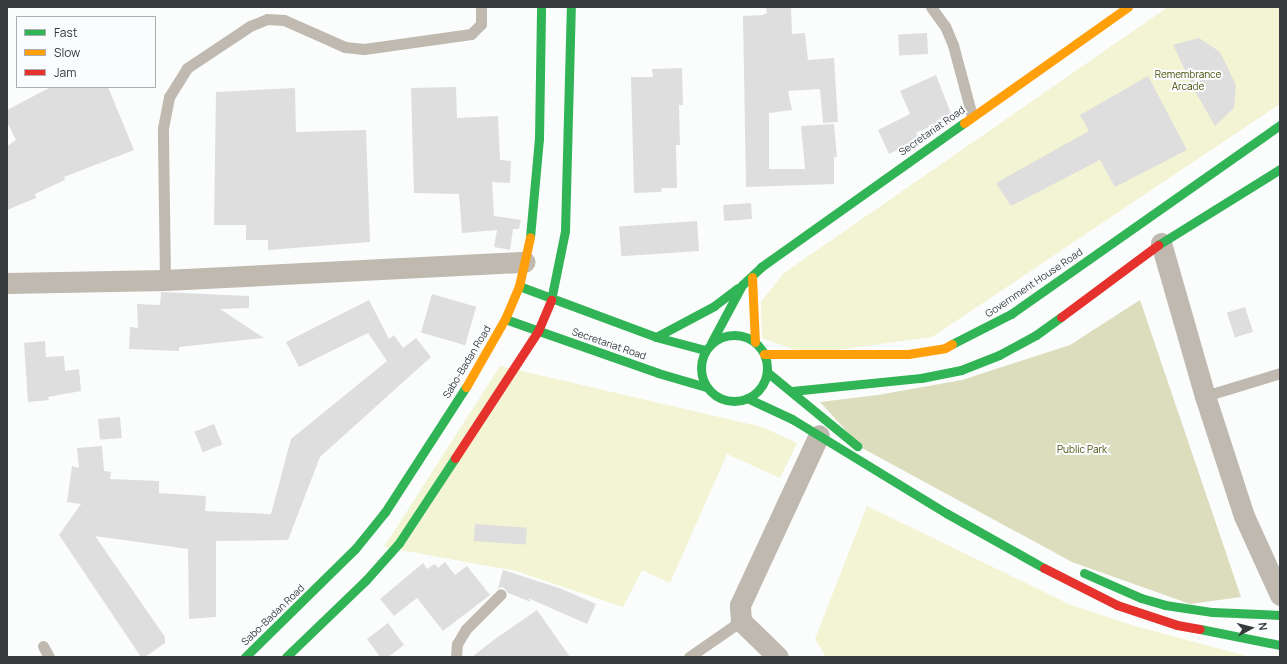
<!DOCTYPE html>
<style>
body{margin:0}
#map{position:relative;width:1287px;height:664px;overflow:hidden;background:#fbfcfc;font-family:Manrope,sans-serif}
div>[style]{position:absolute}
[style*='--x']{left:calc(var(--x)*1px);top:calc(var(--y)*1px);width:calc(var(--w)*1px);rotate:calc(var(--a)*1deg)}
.green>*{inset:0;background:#f2f4d4}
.forest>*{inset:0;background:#dbddbd}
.building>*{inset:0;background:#dfdede;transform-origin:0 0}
.lane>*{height:11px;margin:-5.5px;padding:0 5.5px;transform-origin:5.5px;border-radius:5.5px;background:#bfb9af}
.street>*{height:21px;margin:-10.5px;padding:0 10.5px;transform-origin:10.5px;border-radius:10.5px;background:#bfb9af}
.fast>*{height:9px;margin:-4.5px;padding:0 4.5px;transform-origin:4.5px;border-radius:4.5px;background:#30b455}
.fast>.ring{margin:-4.5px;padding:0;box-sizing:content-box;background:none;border:9px solid #30b455;border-radius:50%}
.slow>*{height:9px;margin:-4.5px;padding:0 4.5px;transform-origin:4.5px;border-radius:4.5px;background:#ff9f0a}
.jam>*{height:9px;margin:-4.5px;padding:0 4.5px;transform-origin:4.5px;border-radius:4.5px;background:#e5322d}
span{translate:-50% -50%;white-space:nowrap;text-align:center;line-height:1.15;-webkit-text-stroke:4px #fafcfd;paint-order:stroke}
.park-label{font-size:10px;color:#4c4e08}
.street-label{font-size:10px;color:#383a3e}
.frame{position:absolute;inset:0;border:8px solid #383a3e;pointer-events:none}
.legend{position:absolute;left:16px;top:16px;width:140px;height:72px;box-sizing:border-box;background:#fafcfd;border:1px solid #acaeb1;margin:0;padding:5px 7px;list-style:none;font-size:12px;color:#383a3e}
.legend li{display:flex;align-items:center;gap:8px;height:20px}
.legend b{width:20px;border:1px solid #acaeb1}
.north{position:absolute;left:1231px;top:608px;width:40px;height:40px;-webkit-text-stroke:3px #fafcfd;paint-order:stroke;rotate:83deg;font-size:11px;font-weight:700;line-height:16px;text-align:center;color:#383a3e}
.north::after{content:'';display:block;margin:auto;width:14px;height:18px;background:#383a3e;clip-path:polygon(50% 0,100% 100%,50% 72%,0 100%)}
</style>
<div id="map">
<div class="green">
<div style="clip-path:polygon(1168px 7px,1280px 7px,1280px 104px,932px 337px,807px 354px,762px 338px,761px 302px,784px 273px)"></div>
<div style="clip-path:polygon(500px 366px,762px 427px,797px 443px,780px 478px,727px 454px,670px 583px,642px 570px,623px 607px,516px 571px,384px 547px)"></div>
<div style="clip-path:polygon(867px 506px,1071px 605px,1135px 626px,1250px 657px,826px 657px,815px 639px)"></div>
</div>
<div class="forest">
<div style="clip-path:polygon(1140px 300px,1241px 597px,1190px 604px,1072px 562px,862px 448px,820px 402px,878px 395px,962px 380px,1070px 345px)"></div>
</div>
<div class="building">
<div style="clip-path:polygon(766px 7px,791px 7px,792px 34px,805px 33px,808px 60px,834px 58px,838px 122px,823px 123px,820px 89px,788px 91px,792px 110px,769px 113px,769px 169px,805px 169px,801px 126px,834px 124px,837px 157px,834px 157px,834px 184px,746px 187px,743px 16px,763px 15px,767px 13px)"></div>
<div style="left:927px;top:33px;width:21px;height:29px;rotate:87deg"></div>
<div style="clip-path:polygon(1199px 38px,1220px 52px,1236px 85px,1234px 108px,1215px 126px,1196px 93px,1173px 45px)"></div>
<div style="clip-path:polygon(682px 68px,683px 105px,679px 105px,680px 145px,676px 145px,677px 188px,662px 188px,661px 192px,634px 193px,631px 77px,653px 77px,652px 69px)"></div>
<div style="clip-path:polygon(936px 75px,952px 116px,916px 133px,919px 139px,889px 154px,878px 130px,910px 114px,900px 91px)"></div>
<div style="clip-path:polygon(1148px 76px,1187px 150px,1115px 187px,1100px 160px,1011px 206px,996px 183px,1089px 131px,1080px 115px)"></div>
<div style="clip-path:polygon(51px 87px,108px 87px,134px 150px,64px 177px,65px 180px,35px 194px,36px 198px,7px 210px,7px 146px,16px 140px,7px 122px,7px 110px)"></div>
<div style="clip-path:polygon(456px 87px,457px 118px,498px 116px,500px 160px,511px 161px,510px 183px,492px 182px,494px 216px,521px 220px,519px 229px,513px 229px,510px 250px,494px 247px,497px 230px,462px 233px,459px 194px,414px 193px,411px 88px)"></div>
<div style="clip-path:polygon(295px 88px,296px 132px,366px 130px,370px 242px,268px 250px,268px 240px,246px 240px,246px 225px,214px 225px,216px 92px)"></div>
<div style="left:751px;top:203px;width:16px;height:28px;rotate:86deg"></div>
<div style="left:697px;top:221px;width:30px;height:78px;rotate:86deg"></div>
<div style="clip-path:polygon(161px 292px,249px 296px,249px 308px,220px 309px,264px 338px,179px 347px,179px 351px,129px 349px,130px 327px,138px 328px,137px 304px,160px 305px)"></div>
<div style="left:432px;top:294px;width:46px;height:40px;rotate:16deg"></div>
<div style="clip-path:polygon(369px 300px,389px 339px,394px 335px,403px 348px,416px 338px,431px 357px,320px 457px,288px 540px,216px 541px,216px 617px,189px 619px,188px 549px,95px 536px,165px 637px,165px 643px,145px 657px,141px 657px,59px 535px,81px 504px,67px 502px,72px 466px,79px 468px,77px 448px,102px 446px,104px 471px,111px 472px,110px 479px,159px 481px,159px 493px,206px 496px,205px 511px,271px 514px,291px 439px,387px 361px,368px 333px,299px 367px,286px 342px)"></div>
<div style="left:1245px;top:307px;width:26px;height:19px;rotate:72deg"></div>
<div style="clip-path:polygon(45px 341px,46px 357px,64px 356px,65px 371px,79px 369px,81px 391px,48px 397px,49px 400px,28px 402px,24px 343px)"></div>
<div style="left:120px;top:417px;width:21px;height:22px;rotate:85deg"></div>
<div style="left:214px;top:424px;width:22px;height:21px;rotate:68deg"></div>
<div style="left:475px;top:524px;width:52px;height:17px;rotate:4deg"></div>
<div style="clip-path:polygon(445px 562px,455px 575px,467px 566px,490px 595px,443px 631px,417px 598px,394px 616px,380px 599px,423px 563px,427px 569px,435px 564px,438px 568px)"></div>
<div style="clip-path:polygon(503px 570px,562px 589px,596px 604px,587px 624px,528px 598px,531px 602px,508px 593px,503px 587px,498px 588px)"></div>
<div style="clip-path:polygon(537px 610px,570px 657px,472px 657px,495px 639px)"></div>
<div style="clip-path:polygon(388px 623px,404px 645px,388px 657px,380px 657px,367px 639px)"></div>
</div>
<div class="lane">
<div style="--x:931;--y:7;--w:24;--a:54"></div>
<div style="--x:945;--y:26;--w:21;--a:67"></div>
<div style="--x:953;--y:45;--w:73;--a:75"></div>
<div style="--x:165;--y:280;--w:152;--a:-90.8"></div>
<div style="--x:163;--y:128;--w:32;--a:-79"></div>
<div style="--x:169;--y:97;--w:34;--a:-58"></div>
<div style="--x:187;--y:68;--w:76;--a:-33.7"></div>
<div style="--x:250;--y:26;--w:18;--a:-22"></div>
<div style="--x:267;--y:19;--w:17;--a:3"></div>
<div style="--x:284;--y:20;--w:67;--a:23.9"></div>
<div style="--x:345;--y:47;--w:19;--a:6"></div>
<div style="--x:364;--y:49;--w:108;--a:-8"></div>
<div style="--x:471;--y:34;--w:14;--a:-45"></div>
<div style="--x:481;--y:24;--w:17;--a:-90"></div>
<div style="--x:1205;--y:396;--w:78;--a:-17"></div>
<div style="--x:43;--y:646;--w:13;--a:61"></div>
<div style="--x:456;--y:657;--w:13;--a:-86"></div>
<div style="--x:457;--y:644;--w:17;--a:-59"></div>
<div style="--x:466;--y:629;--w:49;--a:-45"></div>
<div style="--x:689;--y:657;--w:63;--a:-34.7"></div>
</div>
<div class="street">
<div style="--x:1161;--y:243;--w:159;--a:74"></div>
<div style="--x:1205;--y:396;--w:126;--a:72"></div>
<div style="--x:1244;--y:516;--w:87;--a:65.5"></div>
<div style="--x:7;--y:283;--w:158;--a:-1.1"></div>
<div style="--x:165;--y:280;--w:360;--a:-2.9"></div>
<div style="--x:778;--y:657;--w:52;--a:-135.8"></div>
<div style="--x:741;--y:621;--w:16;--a:-94"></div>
<div style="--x:740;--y:605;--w:187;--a:-65.1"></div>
</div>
<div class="fast">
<div style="--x:530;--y:237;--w:98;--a:-84.8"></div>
<div style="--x:539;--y:139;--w:132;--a:-89.1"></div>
<div style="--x:1158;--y:245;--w:144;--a:-31.9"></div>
<div style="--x:519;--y:286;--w:146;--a:20.4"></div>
<div style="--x:656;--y:337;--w:51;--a:14.9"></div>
<div style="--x:551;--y:300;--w:70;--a:-78.5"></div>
<div style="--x:565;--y:231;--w:224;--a:-88.5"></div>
<div style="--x:505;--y:319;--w:162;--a:19.4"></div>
<div style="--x:658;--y:373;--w:50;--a:16.3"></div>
<div class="ring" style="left:701px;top:335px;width:57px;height:57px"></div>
<div style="--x:656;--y:337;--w:66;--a:-28.1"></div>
<div style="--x:714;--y:306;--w:30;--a:-37"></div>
<div style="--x:711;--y:343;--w:66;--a:-61.9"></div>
<div style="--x:742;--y:285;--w:26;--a:-43"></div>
<div style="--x:761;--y:267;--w:249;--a:-35.4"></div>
<div style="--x:952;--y:344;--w:66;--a:-27"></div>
<div style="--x:1011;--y:314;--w:329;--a:-35.1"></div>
<div style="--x:767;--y:372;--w:117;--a:39.4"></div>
<div style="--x:792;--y:391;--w:130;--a:-5.8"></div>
<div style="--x:921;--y:378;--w:41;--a:-11.3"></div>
<div style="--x:961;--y:370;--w:41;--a:-21.5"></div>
<div style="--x:999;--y:355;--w:42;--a:-28.4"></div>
<div style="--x:1036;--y:335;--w:31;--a:-36"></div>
<div style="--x:747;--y:398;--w:50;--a:25"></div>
<div style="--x:792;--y:419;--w:180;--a:31.4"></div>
<div style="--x:946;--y:513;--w:112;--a:29.3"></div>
<div style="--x:1084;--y:573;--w:62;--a:23.7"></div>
<div style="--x:1141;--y:598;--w:25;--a:16"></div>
<div style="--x:1165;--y:605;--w:48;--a:8.5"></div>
<div style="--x:1212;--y:612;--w:68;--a:2.5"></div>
<div style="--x:1200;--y:629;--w:82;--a:11.3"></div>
<div style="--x:245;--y:657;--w:154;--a:-44.5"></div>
<div style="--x:355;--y:549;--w:48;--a:-51"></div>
<div style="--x:385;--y:512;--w:149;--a:-57.1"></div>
<div style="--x:286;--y:657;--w:111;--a:-43.9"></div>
<div style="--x:366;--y:580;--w:50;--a:-48.3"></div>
<div style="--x:399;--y:543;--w:102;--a:-56.6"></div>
</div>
<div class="slow">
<div style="--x:964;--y:123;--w:201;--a:-35.3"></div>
<div style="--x:752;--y:277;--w:65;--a:87.4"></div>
<div style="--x:764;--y:354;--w:144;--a:0"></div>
<div style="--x:908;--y:354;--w:37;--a:-9"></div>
<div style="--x:945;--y:348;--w:8;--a:-30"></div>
<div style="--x:466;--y:387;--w:78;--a:-60.2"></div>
<div style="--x:505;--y:319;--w:36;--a:-67"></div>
<div style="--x:519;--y:286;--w:50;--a:-77.3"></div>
</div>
<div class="jam">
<div style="--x:1061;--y:317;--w:121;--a:-36.6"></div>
<div style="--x:455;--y:458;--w:152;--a:-56.8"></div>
<div style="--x:538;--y:331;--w:34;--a:-67"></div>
<div style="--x:1044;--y:568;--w:82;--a:26.9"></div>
<div style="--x:1117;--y:605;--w:63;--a:18.4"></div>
<div style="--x:1177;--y:625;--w:23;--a:10"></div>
</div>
<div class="park-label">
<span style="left:1188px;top:80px">Remembrance<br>Arcade</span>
<span style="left:1082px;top:450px">Public Park</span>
</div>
<div class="street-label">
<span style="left:932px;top:131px;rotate:-35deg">Secretariat Road</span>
<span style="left:1034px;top:283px;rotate:-34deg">Government House Road</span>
<span style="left:609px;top:344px;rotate:19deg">Secretariat Road</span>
<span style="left:467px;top:362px;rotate:-59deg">Sabo-Badan Road</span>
<span style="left:273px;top:615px;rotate:-44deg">Sabo-Badan Road</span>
</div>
<div class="frame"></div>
<ul class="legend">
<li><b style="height:5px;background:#30b455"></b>Fast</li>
<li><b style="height:5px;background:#ff9f0a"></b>Slow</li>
<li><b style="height:5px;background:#e5322d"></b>Jam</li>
</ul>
<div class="north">N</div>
</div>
